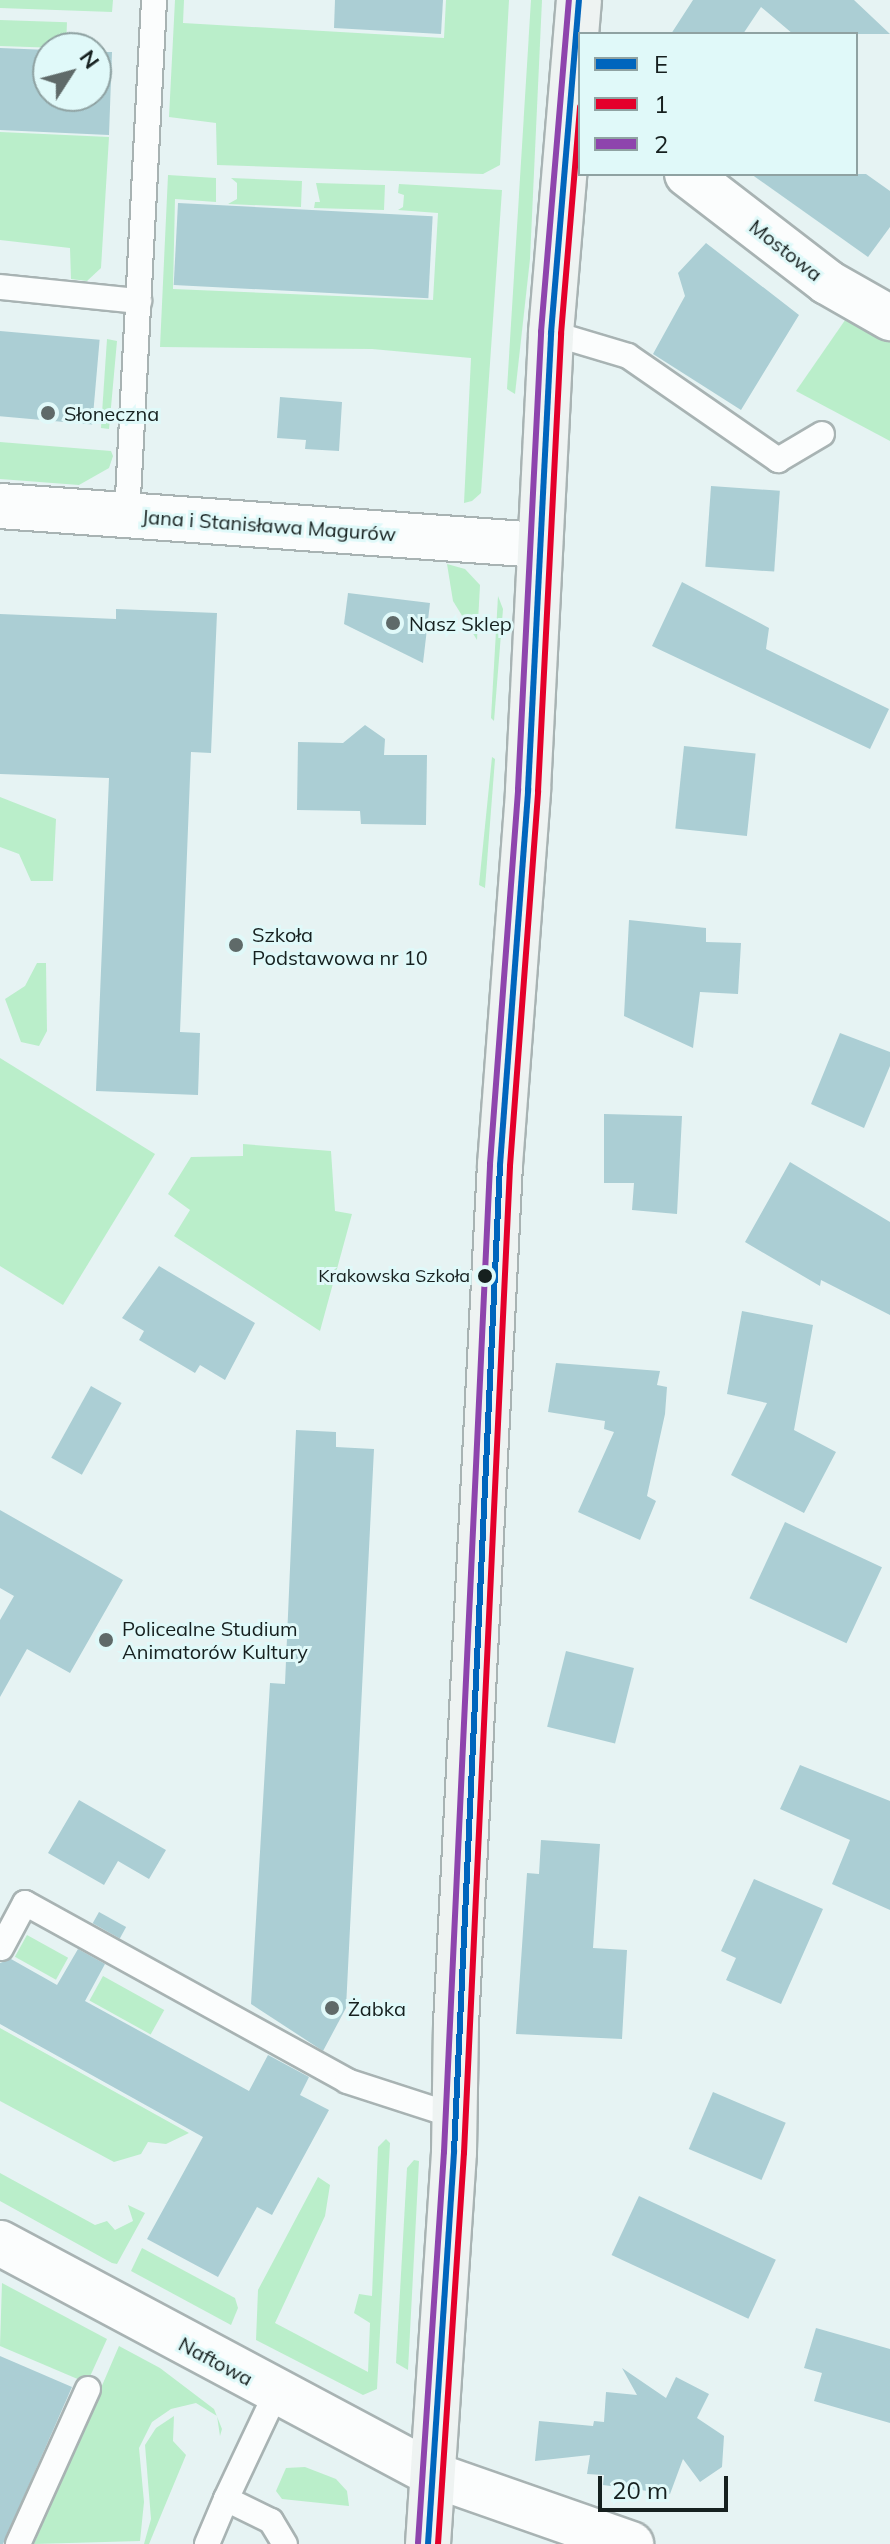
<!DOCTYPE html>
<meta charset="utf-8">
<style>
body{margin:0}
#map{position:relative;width:890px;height:2544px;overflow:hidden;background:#e6f3f3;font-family:Mulish,sans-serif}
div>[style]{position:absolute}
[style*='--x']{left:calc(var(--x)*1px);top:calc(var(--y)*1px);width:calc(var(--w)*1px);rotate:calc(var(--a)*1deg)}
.green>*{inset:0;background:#baeeca;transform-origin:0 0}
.building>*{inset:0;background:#abced4;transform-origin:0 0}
.roads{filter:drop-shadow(2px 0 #a8b3b3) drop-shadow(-2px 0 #a8b3b3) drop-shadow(0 2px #a8b3b3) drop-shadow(0 -2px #a8b3b3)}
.service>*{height:24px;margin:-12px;padding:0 12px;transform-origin:12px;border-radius:12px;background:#fbfdfd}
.minor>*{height:44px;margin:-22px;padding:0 22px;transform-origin:22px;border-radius:22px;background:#fbfdfd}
.secondary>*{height:44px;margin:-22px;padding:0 22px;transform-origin:22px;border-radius:22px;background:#eef3f2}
.bus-1>*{height:6px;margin:-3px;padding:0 3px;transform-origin:3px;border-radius:3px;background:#0065bd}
.bus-2>*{height:6px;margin:-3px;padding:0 3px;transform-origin:3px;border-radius:3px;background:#e4002b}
.bus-3>*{height:6px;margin:-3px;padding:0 3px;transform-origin:3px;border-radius:3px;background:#8e44ad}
.dots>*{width:22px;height:22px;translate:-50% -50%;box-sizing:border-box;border:4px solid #e0f9f9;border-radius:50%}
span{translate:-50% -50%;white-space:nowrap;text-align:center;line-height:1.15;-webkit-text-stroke:6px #e0f9f9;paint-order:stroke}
.bus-label{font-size:18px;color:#16201f}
.right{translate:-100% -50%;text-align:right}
.street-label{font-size:20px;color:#16201f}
.poi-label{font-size:20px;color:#16201f}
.left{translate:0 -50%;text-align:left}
.legend{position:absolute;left:578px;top:32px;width:280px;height:144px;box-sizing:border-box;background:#e0f9f9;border:2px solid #8fa2a2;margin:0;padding:10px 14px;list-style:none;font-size:24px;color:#16201f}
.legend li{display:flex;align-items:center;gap:16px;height:40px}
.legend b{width:40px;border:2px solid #8fa2a2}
.north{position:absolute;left:32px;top:32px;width:80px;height:80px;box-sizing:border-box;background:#e0f9f9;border:2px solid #8fa2a2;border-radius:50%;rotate:54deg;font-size:22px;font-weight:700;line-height:32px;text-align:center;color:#16201f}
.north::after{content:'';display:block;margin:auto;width:28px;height:36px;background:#5f6a69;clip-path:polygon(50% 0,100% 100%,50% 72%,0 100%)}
.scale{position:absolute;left:598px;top:2476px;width:130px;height:36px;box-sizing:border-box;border:4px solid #16201f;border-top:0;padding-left:10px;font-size:24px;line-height:28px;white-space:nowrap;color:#16201f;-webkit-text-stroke:6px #e0f9f9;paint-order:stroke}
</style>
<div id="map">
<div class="green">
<div style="clip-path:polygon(0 0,113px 0,112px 12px,0 8px)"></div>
<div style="clip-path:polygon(175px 0,184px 0,183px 23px,444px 38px,446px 0,509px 0,500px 165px,483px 174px,217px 165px,216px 123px,169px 117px)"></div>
<div style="clip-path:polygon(531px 0,542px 0,530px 259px,515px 394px,507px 389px)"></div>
<div style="left:0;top:20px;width:67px;height:26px;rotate:2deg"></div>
<div style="clip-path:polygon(0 132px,109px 137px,101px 268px,87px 281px,71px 279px,70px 248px,0 240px)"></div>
<div style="clip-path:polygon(168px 175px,216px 178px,216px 202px,175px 199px,173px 289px,433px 300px,438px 213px,398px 210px,403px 207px,404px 195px,398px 193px,399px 184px,502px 190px,481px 493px,472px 501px,464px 503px,471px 358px,372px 349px,160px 347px)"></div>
<div style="clip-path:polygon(231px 178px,302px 181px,301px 207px,228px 204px,237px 199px,237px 183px)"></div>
<div style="clip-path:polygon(316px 183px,385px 185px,384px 210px,314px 208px,315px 202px,320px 202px)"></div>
<div style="clip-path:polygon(850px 313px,890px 336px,890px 441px,796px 391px)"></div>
<div style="clip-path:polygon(107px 339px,117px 341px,109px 429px,101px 428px)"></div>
<div style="clip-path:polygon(0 442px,111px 451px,113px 456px,109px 468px,79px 485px,0 479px)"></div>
<div style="clip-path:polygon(447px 564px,465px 569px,480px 585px,477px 640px,453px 601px)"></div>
<div style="clip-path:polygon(498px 596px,503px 609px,494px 721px,491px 718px)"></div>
<div style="clip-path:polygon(492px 757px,495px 759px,485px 888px,479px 885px)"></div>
<div style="clip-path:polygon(0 797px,56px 819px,53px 881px,31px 881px,19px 854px,0 847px)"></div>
<div style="clip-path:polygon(37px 963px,46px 963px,47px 1031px,39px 1046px,21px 1042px,5px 999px,25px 986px)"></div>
<div style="clip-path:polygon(0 1058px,155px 1154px,63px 1305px,0 1266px)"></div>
<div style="clip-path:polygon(243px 1144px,331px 1151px,335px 1211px,352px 1214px,320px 1331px,174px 1236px,190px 1210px,168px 1194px,191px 1157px,243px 1156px)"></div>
<div style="left:27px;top:1935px;width:47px;height:25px;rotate:29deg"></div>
<div style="left:103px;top:1976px;width:70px;height:28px;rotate:29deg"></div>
<div style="clip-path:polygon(0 2028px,189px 2133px,166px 2144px,148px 2142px,141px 2154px,114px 2162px,0 2101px)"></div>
<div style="clip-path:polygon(386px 2139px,390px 2143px,377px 2389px,363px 2395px,256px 2340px,258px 2290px,318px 2177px,330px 2185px,325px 2216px,275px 2323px,368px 2372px,370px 2323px,354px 2313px,359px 2294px,372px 2296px,378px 2147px)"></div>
<div style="clip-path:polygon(414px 2160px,419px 2161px,408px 2370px,396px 2363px,407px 2168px)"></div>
<div style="clip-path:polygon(0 2173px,95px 2225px,107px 2221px,115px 2230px,133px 2221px,128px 2205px,145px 2213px,117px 2264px,112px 2263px,0 2201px)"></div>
<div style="clip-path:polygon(142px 2248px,235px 2298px,238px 2308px,231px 2325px,131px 2271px)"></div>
<div style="clip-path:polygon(2px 2283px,107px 2339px,87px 2383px,0 2346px)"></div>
<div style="clip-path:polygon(119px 2346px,160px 2368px,214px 2409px,222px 2429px,220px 2436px,217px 2416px,196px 2403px,171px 2409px,152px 2422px,139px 2448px,144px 2502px,140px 2541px,34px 2544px)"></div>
<div style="clip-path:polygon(174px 2416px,173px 2441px,186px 2455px,149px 2544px,144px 2544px,151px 2519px,145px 2445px,156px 2428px)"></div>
<div style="clip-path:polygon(305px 2467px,336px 2479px,347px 2491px,349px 2506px,282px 2499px,276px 2491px,286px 2468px)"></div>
</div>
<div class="building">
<div style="clip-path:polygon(335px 0,443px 0,441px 34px,334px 28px)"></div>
<div style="clip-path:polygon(693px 0,854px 0,890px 34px,793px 34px,761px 7px,743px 34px,671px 34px)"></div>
<div style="clip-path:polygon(0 48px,48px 50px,48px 96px,96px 96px,96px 52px,112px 52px,109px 135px,0 130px)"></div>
<div style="clip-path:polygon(751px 174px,866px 174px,890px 191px,890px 227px,868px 257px)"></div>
<div style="left:178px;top:203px;width:255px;height:82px;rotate:3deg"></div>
<div style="clip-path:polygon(706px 243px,799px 315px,741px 410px,653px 354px,685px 296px,678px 273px)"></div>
<div style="left:0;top:331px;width:100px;height:85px;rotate:5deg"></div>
<div style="clip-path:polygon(280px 397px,342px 402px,339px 451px,305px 449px,306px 440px,277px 438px)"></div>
<div style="left:711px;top:486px;width:69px;height:81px;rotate:4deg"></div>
<div style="clip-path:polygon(682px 582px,769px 628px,766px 649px,889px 709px,870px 749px,652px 646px)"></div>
<div style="clip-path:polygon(348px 593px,430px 603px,423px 663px,344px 624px)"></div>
<div style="clip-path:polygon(116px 609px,217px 613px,211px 753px,191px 752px,180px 1032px,200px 1033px,198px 1095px,96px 1091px,109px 778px,0 774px,0 614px,116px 619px)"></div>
<div style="clip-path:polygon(365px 725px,385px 739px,384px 755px,427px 755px,426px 825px,361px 824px,360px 811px,297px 810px,298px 742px,343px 743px)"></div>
<div style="left:684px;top:746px;width:72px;height:83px;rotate:6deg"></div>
<div style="clip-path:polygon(629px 920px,706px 928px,706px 942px,741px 943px,738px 994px,700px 992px,693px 1048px,624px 1016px)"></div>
<div style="clip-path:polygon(840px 1033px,890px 1052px,890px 1066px,864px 1128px,811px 1104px)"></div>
<div style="clip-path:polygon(604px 1114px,682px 1116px,677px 1214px,632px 1210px,634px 1183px,604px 1183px)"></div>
<div style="clip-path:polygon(790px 1162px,890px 1222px,890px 1315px,821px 1280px,820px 1286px,745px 1242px)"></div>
<div style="clip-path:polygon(159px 1266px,255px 1323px,225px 1380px,200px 1365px,195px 1373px,139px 1340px,144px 1331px,122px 1318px)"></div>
<div style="clip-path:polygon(742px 1311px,813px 1325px,794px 1430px,836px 1452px,804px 1513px,731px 1475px,767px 1403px,727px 1394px)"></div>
<div style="clip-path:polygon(556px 1363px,660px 1371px,657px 1385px,667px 1387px,665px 1414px,647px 1496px,656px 1501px,640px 1540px,578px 1512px,614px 1432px,604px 1429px,605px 1421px,548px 1412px)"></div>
<div style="left:91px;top:1386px;width:35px;height:82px;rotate:29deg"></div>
<div style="clip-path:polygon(296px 1430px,336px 1432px,336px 1447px,374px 1449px,346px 2008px,323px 2051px,251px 2004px,270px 1683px,285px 1684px)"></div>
<div style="clip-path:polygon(0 1510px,123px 1580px,70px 1673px,27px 1649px,0 1697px,0 1620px,14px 1596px,0 1588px)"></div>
<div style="left:785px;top:1522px;width:107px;height:84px;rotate:25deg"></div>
<div style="left:566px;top:1651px;width:70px;height:78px;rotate:14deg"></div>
<div style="clip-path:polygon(800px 1765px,890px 1801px,890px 1910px,832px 1884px,850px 1840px,780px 1809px)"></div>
<div style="clip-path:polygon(79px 1800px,166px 1850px,149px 1879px,118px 1861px,104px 1885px,48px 1853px)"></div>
<div style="clip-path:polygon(541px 1840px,600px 1844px,593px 1948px,627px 1950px,622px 2039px,516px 2034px,527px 1873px,539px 1874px)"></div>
<div style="clip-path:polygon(754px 1879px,823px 1909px,781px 2004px,726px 1980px,736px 1958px,721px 1951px)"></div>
<div style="left:99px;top:1912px;width:31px;height:13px;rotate:29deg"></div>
<div style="clip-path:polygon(78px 1949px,105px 1964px,85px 2001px,249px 2091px,268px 2055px,309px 2077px,300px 2095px,329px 2110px,272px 2215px,257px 2207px,218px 2277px,147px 2239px,203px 2137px,0 2024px,0 1963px,11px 1959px,57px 1985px)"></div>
<div style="left:713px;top:2092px;width:79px;height:62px;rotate:23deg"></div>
<div style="left:639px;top:2196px;width:151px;height:65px;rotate:25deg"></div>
<div style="clip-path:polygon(816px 2328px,890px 2349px,890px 2423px,814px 2401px,822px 2373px,804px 2368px)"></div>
<div style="clip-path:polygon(0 2356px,72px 2387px,3px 2544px,0 2544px)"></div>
<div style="clip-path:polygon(622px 2368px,666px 2398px,676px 2377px,709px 2394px,697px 2418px,724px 2436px,722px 2467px,700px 2482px,683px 2459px,670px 2494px,603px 2485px,604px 2475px,587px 2474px,590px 2455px,535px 2461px,539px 2421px,593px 2426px,594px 2421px,604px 2422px,606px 2392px,637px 2395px)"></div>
</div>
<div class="roads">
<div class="service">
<div style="--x:0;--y:287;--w:140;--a:5.8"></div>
<div style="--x:551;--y:333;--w:80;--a:16.6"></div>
<div style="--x:628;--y:356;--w:183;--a:34.7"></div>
<div style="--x:778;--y:460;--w:51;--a:-30.6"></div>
<div style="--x:127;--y:516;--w:517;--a:-87"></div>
<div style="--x:1;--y:1948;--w:51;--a:-61.9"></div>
<div style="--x:25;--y:1903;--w:368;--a:28.9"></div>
<div style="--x:347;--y:2081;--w:114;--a:18"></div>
<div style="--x:226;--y:2499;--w:117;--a:-64.7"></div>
<div style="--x:18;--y:2544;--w:170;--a:-65.7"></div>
<div style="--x:207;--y:2544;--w:49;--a:-67.1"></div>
<div style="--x:226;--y:2499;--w:50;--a:26.1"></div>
<div style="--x:271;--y:2521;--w:27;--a:59"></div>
</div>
<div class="minor">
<div style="--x:687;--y:174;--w:177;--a:37.6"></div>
<div style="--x:827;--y:282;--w:73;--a:29.7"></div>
<div style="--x:0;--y:506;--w:540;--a:4.14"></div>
<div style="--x:0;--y:2243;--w:492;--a:28.1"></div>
<div style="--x:434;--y:2475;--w:209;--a:19.3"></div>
</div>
<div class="secondary">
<div style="--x:428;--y:2544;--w:393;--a:-86.2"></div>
<div style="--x:454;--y:2152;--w:128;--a:-89.1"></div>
<div style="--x:456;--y:2024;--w:860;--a:-87.07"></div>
<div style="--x:500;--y:1165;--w:376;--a:-85.7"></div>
<div style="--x:528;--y:790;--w:458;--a:-87.1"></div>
<div style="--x:551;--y:333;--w:334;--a:-85.2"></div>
</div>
</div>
<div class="bus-1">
<div style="--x:428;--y:2544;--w:393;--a:-86.2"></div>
<div style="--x:454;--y:2152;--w:988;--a:-87.33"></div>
<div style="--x:500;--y:1165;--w:376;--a:-85.7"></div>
<div style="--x:528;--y:790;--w:458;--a:-87.1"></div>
<div style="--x:551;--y:333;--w:334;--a:-85.2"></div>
</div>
<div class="bus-2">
<div style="--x:438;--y:2544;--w:392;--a:-86.2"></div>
<div style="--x:464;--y:2153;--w:988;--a:-87.33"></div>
<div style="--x:510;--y:1166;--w:376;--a:-85.7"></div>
<div style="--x:538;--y:791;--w:458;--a:-87.1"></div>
<div style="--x:561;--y:334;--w:228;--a:-85.2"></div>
</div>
<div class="bus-3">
<div style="--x:418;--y:2543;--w:392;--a:-86.2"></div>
<div style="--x:444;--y:2152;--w:989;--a:-87.33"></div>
<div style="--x:490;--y:1164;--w:376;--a:-85.7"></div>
<div style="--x:518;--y:789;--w:458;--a:-87.1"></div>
<div style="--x:541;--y:332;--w:333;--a:-85.2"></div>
</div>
<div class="dots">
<div style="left:48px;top:413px;background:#5f6a69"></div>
<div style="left:393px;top:623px;background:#5f6a69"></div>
<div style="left:236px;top:945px;background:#5f6a69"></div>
<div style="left:485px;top:1276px;background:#16201f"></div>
<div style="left:106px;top:1640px;background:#5f6a69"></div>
<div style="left:332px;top:2008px;background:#5f6a69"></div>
</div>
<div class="bus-label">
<span class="right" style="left:470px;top:1276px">Krakowska Szkoła</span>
</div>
<div class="street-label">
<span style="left:786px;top:250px;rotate:38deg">Mostowa</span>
<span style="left:269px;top:525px;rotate:4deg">Jana i Stanisława Magurów</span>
<span style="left:216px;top:2361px;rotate:28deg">Naftowa</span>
</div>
<div class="poi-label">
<span class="left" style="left:64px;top:413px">Słoneczna</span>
<span class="left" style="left:409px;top:623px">Nasz Sklep</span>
<span class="left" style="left:252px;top:946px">Szkoła<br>Podstawowa nr 10</span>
<span class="left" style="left:122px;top:1640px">Policealne Studium<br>Animatorów Kultury</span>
<span class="left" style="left:348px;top:2008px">Żabka</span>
</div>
<ul class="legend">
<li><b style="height:10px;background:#0065bd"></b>E</li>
<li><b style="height:10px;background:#e4002b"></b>1</li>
<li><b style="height:10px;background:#8e44ad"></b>2</li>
</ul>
<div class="north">N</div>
<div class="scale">20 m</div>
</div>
